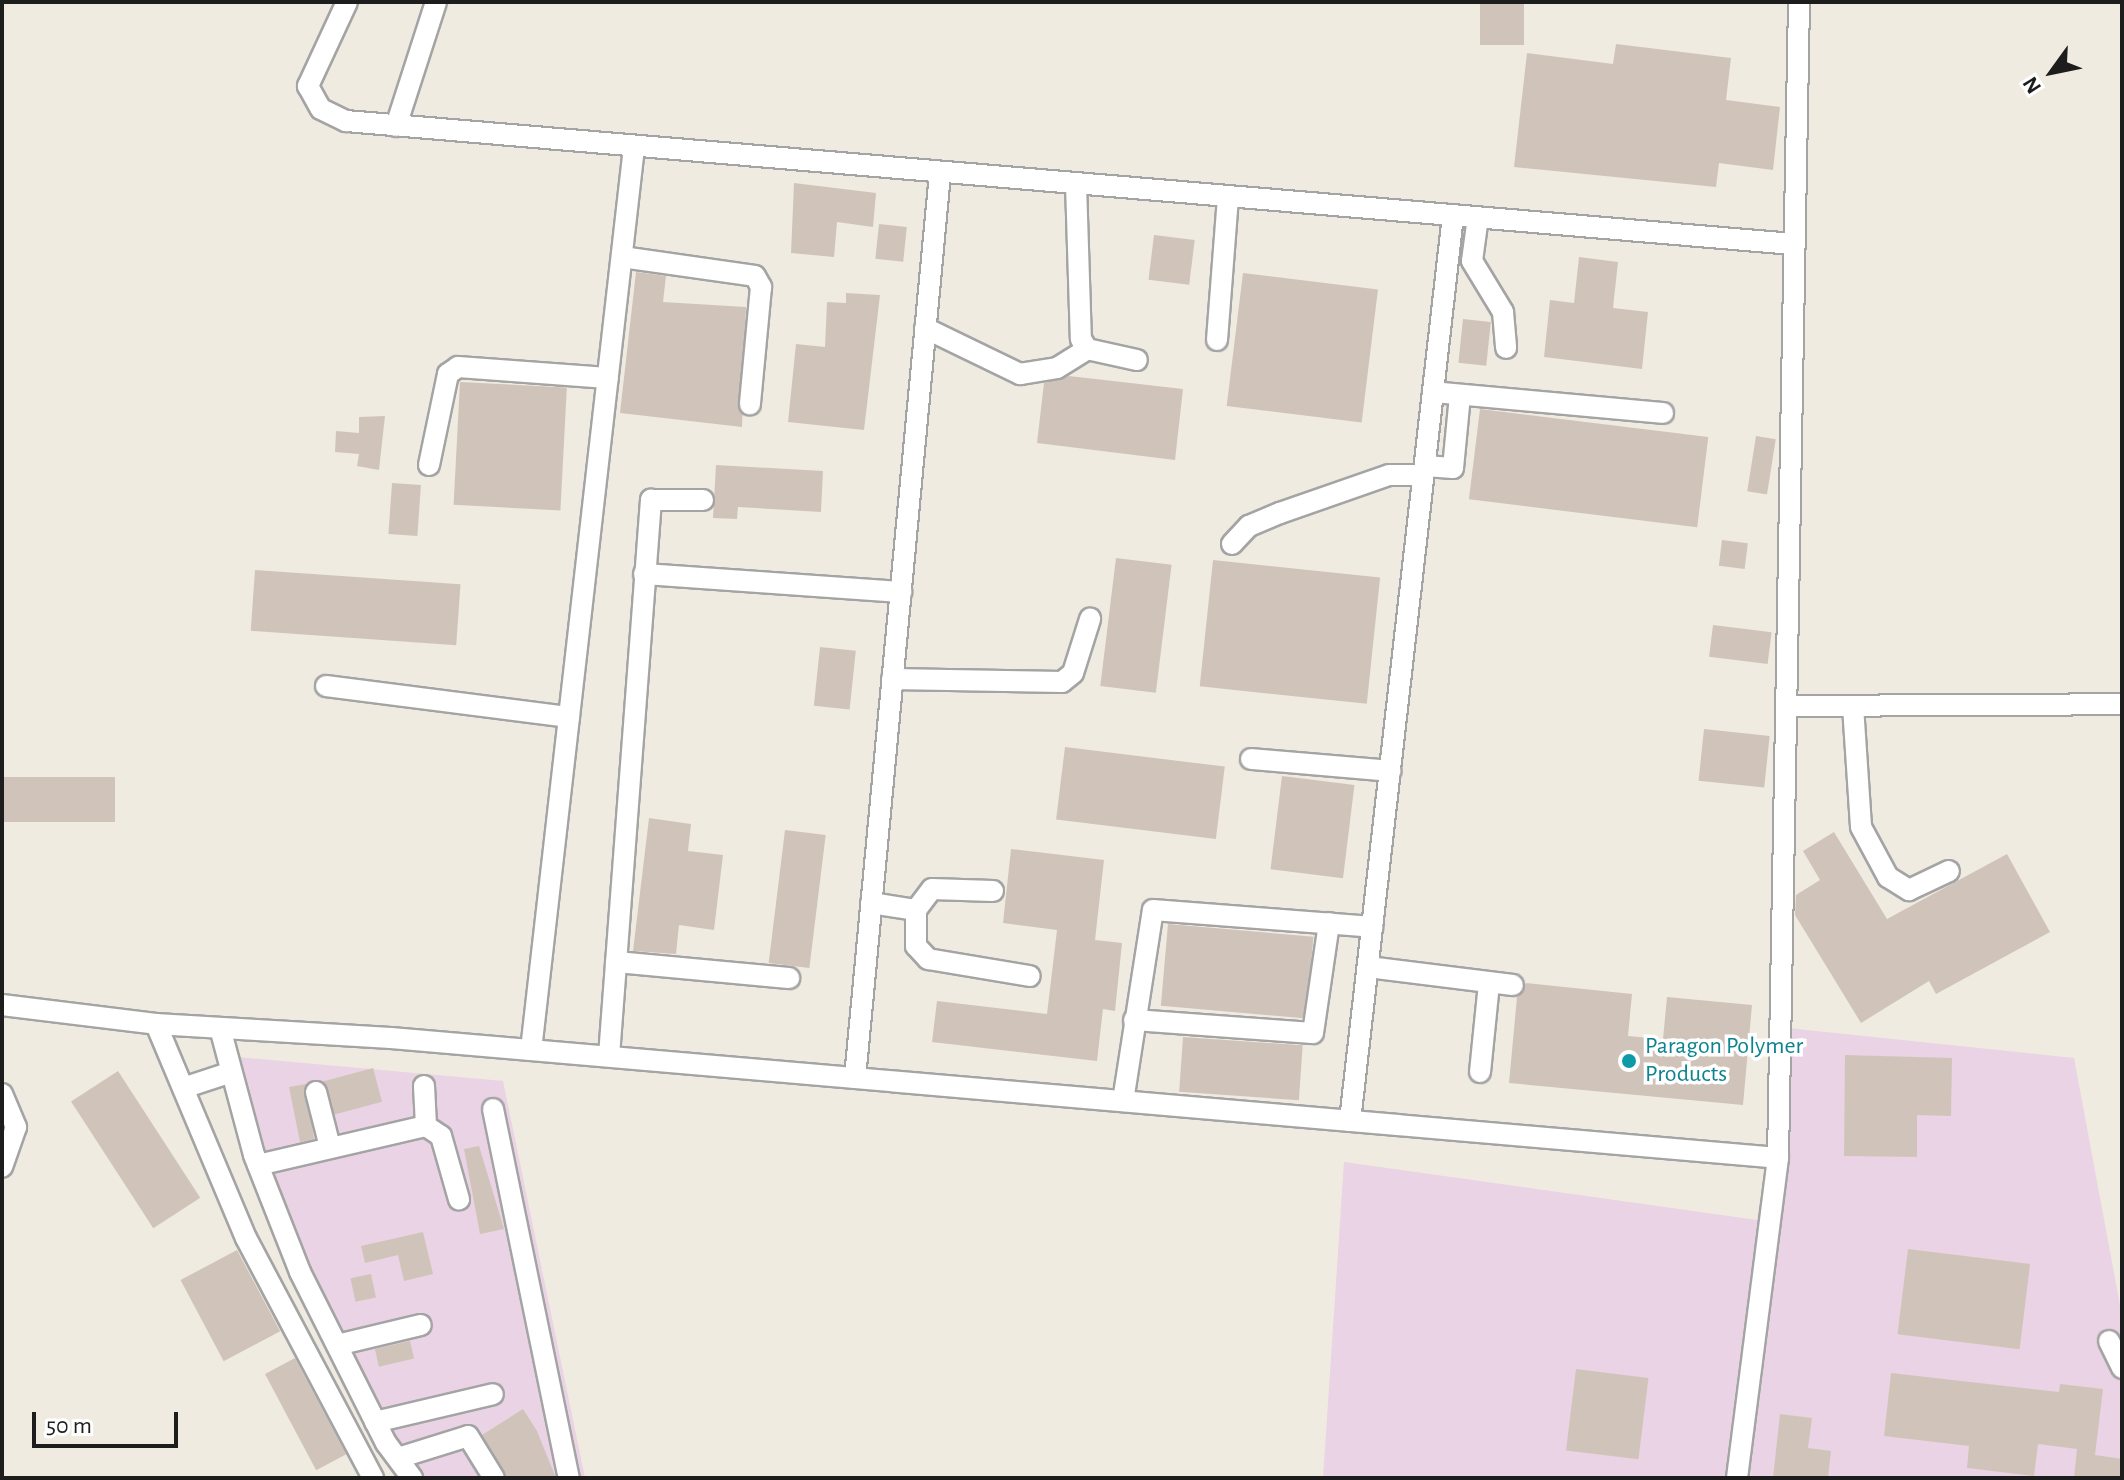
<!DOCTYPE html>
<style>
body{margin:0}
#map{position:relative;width:2124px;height:1480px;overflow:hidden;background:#efebe1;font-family:"Alegreya Sans",sans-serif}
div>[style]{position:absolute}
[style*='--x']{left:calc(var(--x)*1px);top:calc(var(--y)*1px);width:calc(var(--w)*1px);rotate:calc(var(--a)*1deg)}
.industrial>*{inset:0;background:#e9d3e4}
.building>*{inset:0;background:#d0c4ba;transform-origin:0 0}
.roads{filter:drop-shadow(2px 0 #a4a4a4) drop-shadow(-2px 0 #a4a4a4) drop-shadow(0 2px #a4a4a4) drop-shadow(0 -2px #a4a4a4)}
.minor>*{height:20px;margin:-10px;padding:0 10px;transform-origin:10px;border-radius:10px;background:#fff}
.dots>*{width:22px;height:22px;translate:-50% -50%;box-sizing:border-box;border:4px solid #fff;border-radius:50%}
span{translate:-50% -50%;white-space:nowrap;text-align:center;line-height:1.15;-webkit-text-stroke:7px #fff;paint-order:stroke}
.culture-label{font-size:24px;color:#0d838f}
.left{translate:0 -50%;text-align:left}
.frame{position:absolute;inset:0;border:4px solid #1d1d1d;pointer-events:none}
.north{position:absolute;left:2012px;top:32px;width:80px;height:80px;-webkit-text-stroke:6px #fff;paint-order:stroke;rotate:237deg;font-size:22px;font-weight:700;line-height:32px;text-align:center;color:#1d1d1d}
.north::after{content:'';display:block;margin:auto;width:28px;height:36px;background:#1d1d1d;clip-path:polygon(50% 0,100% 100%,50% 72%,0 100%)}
.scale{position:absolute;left:32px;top:1412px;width:146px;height:36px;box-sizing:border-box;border:4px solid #1d1d1d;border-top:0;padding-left:10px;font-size:24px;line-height:28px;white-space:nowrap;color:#1d1d1d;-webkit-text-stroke:6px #fff;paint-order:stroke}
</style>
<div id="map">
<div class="industrial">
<div style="clip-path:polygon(1787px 1028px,2074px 1058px,2122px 1316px,2122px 1478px,1323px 1478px,1344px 1162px,1757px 1220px)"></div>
<div style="clip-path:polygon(214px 1055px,503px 1081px,585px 1478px,400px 1478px,346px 1387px,266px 1211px)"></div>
</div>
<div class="building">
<div style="left:1480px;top:2px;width:44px;height:43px"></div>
<div style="clip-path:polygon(1616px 44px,1731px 58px,1726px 100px,1780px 107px,1773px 170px,1719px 163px,1716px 187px,1514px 167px,1527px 53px,1613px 64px)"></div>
<div style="clip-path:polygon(794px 183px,876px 193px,873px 227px,837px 222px,834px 257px,791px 253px)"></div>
<div style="left:879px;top:224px;width:28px;height:35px;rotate:6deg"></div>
<div style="left:1154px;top:235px;width:41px;height:45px;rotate:7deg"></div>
<div style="clip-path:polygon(1579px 257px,1618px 262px,1613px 308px,1648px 312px,1642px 369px,1544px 357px,1550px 300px,1574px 303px)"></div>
<div style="clip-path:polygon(636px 272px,666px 276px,663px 302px,746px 307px,742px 427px,620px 413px)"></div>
<div style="left:1243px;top:273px;width:136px;height:134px;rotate:7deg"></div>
<div style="clip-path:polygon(846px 293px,880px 295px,864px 430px,788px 422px,796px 344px,825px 347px,827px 302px,846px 303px)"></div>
<div style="left:1463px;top:319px;width:28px;height:44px;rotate:6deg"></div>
<div style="clip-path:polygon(1069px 376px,1183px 389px,1175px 460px,1037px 443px,1044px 383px)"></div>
<div style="left:460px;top:382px;width:107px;height:123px;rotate:3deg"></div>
<div style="left:1480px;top:409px;width:230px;height:91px;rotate:7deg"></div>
<div style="clip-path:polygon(385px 416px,379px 470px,357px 466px,359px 454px,335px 452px,336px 431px,359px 433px,359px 417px)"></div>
<div style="left:1756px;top:436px;width:20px;height:56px;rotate:9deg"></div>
<div style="clip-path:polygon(716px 465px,823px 471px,821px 512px,738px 507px,737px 519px,713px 518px)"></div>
<div style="left:392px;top:483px;width:29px;height:51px;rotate:4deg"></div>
<div style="left:1722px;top:540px;width:26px;height:26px;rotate:7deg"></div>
<div style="left:1116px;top:558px;width:56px;height:129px;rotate:7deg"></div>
<div style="left:1213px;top:560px;width:168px;height:127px;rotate:6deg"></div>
<div style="left:255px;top:570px;width:206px;height:61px;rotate:4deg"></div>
<div style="left:1713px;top:625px;width:59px;height:32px;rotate:7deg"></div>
<div style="left:820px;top:647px;width:36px;height:59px;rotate:6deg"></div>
<div style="left:1704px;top:729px;width:66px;height:52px;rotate:6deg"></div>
<div style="left:1065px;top:747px;width:161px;height:73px;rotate:7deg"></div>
<div style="left:1282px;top:776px;width:73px;height:94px;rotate:7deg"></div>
<div style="left:2px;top:777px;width:113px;height:45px"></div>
<div style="clip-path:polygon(649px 818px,691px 824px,688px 851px,723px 855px,714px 930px,679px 925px,676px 954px,633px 951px)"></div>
<div style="left:785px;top:830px;width:41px;height:134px;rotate:7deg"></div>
<div style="clip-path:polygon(1834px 832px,1887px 919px,2007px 854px,2050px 932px,1936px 994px,1929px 981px,1861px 1023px,1795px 915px,1796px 895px,1820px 880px,1803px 851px)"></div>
<div style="clip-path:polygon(1011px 849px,1104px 860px,1095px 940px,1122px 943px,1115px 1011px,1103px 1009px,1097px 1061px,932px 1042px,937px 1001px,1047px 1014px,1057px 930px,1003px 923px)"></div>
<div style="left:1168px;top:924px;width:146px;height:82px;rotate:5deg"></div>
<div style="clip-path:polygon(1526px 983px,1632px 994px,1628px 1036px,1663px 1039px,1667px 997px,1752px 1005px,1743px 1105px,1509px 1083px,1517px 997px)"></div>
<div style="left:1183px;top:1037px;width:120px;height:55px;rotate:4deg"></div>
<div style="clip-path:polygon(1845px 1055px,1952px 1058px,1951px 1116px,1917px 1115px,1917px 1157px,1844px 1156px)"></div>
<div style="left:373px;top:1068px;width:35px;height:53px;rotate:75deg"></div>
<div style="left:118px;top:1071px;width:151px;height:56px;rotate:57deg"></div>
<div style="clip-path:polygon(306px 1084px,314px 1139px,300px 1142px,289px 1087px)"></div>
<div style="clip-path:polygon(479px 1146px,504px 1229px,480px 1234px,464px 1149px)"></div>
<div style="clip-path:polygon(423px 1232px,433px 1274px,404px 1281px,398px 1255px,365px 1263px,361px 1246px)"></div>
<div style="left:1908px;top:1249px;width:123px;height:86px;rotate:7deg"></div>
<div style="left:237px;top:1250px;width:92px;height:64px;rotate:62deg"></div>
<div style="left:371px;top:1274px;width:24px;height:21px;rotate:78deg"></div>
<div style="left:410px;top:1341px;width:18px;height:36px;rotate:77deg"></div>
<div style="left:295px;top:1358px;width:109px;height:34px;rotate:62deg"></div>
<div style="left:1576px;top:1369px;width:73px;height:82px;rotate:7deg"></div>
<div style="clip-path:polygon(1891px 1373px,2059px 1392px,2060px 1384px,2103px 1389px,2095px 1455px,2122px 1459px,2122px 1478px,2074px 1478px,2077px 1449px,2038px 1444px,2034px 1476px,1967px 1468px,1969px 1446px,1884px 1436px)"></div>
<div style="clip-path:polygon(523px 1409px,537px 1431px,556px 1478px,507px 1478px,482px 1435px)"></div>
<div style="clip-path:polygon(1780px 1414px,1812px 1418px,1808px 1448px,1831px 1451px,1828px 1478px,1773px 1478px)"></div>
</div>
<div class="roads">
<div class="minor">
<div style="--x:347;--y:2;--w:93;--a:114.9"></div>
<div style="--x:308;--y:86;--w:26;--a:61"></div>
<div style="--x:321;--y:109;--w:28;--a:26"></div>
<div style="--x:346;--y:121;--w:1453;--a:4.86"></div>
<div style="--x:396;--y:126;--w:130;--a:-72.1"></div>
<div style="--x:1076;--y:184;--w:155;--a:88.2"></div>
<div style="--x:1081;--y:339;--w:12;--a:59"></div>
<div style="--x:1087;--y:349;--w:51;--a:12.4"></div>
<div style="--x:1478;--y:217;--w:44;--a:97.8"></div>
<div style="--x:1472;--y:261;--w:60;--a:58.7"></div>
<div style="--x:1503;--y:312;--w:36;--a:85"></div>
<div style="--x:622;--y:257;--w:134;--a:8.1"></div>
<div style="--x:755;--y:276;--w:13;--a:61"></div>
<div style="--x:761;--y:287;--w:118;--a:95.4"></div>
<div style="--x:925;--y:328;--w:106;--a:25.8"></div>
<div style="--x:1020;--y:374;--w:37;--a:-9"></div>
<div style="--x:1057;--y:368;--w:36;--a:-32"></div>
<div style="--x:1217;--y:340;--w:144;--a:-85.6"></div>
<div style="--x:1433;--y:392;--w:231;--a:5.2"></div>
<div style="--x:429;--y:465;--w:93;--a:-78.2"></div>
<div style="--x:448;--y:374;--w:12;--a:-35"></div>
<div style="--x:458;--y:367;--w:150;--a:4.2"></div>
<div style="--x:1425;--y:466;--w:28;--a:4"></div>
<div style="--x:1453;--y:468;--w:73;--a:-84.5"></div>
<div style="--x:1232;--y:544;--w:25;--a:-47"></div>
<div style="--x:1249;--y:526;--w:34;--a:-23"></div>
<div style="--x:1280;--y:513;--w:115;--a:-19.2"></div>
<div style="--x:1389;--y:475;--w:34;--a:0"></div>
<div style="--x:644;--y:574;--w:258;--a:4"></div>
<div style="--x:892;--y:679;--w:170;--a:1"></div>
<div style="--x:1062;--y:682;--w:14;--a:-39"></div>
<div style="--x:1073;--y:673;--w:57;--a:-72.5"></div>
<div style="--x:326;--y:686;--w:245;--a:7.3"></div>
<div style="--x:1786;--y:706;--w:336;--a:-0.3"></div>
<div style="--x:1853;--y:706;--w:121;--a:86.2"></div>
<div style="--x:1861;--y:827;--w:57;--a:61.6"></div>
<div style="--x:1888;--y:877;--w:25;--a:32"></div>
<div style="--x:1909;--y:890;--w:44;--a:-25.4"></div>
<div style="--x:1251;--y:759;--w:140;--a:4.9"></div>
<div style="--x:871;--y:903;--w:46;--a:8.8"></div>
<div style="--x:916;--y:910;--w:26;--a:-53"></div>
<div style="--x:932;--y:889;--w:61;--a:1.9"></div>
<div style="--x:916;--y:910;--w:36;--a:90"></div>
<div style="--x:916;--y:946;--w:18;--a:47"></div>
<div style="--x:928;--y:959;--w:103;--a:9.5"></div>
<div style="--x:616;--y:962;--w:174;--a:5.3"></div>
<div style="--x:1368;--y:967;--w:146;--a:7.1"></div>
<div style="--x:2;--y:1005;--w:155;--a:7"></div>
<div style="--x:156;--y:1024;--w:235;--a:3.4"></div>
<div style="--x:391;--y:1038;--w:1392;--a:4.94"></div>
<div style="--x:1134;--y:1020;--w:179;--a:4.2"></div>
<div style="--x:1313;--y:1033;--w:111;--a:-81.7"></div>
<div style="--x:156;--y:1024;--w:232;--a:67.2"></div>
<div style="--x:246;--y:1238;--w:272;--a:62.1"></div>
<div style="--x:220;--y:1028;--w:131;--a:75"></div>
<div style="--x:254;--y:1155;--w:126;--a:68.5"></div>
<div style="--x:300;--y:1272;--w:191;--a:63.3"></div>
<div style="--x:386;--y:1443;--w:44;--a:53.4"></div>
<div style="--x:531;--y:1050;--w:909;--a:-83.49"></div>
<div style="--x:609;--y:1056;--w:558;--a:-85.68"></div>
<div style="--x:651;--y:500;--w:52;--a:0"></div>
<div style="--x:1480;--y:1072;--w:88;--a:-84.2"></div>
<div style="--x:855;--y:1078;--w:909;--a:-84.63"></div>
<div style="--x:424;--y:1086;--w:40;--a:87.1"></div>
<div style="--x:183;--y:1088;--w:48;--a:-18.1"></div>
<div style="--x:316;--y:1092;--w:57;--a:75.7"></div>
<div style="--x:2;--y:1094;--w:36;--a:67"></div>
<div style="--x:16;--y:1127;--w:42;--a:109.3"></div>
<div style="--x:1123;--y:1101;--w:193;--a:-81.1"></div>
<div style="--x:1153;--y:910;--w:220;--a:4.4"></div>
<div style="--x:493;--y:1109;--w:377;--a:78.4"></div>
<div style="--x:1350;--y:1121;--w:912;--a:-83.51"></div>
<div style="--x:258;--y:1165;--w:172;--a:-13.1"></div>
<div style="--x:426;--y:1126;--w:18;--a:34"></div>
<div style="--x:441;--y:1136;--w:66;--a:74.1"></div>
<div style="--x:2109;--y:1341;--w:30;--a:64"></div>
<div style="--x:337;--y:1345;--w:86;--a:-13.4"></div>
<div style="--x:375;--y:1422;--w:121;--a:-13.3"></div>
<div style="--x:398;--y:1458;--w:73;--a:-17.4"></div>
<div style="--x:468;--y:1436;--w:49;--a:58.2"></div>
<div style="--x:1737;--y:1478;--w:323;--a:-82.7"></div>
<div style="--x:1778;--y:1158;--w:1156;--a:-88.96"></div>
</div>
</div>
<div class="dots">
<div style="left:1629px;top:1061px;background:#0f9aa8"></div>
</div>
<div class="culture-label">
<span class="left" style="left:1645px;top:1061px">Paragon Polymer<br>Products</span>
</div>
<div class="frame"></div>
<div class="north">N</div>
<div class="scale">50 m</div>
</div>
